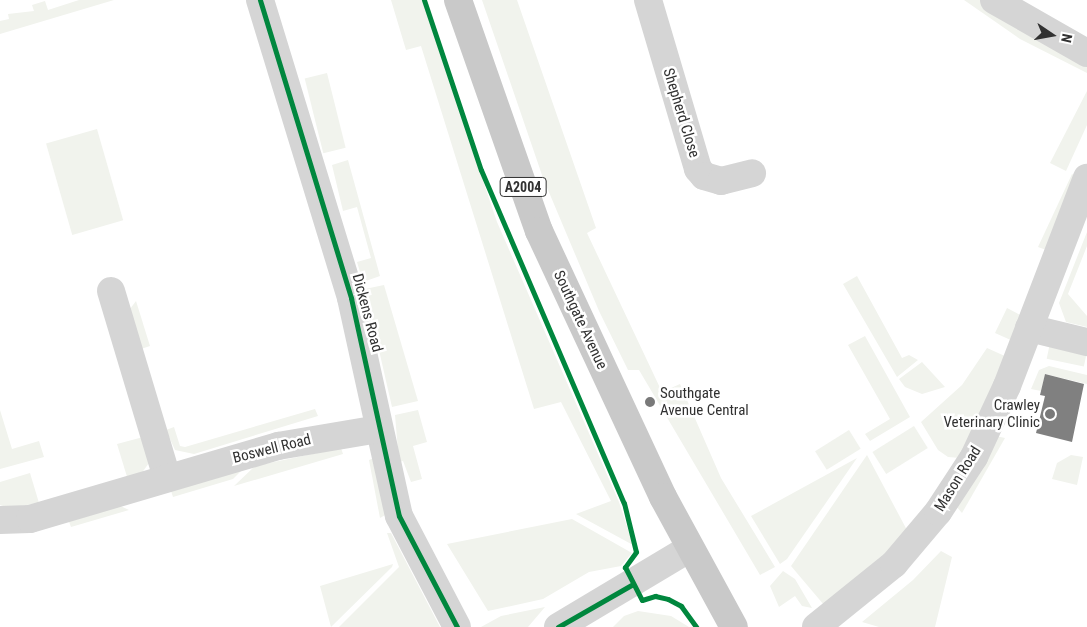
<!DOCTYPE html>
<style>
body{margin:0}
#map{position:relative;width:1087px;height:627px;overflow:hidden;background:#fff;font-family:"Roboto Condensed",sans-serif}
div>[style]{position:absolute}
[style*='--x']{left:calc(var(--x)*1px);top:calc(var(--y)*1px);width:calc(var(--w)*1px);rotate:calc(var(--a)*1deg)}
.green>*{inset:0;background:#f1f3ed;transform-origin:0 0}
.building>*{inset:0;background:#808080}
.minor>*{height:28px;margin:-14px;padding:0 14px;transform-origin:14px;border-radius:14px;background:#d5d5d5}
.major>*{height:28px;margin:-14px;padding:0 14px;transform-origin:14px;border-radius:14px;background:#c9c9c9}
.cycleway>*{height:5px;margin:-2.5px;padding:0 2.5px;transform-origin:2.5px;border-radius:2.5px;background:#00873e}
.dots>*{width:14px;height:14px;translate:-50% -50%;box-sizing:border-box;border:2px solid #fff;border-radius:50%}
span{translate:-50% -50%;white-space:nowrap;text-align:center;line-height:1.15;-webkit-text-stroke:5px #fff;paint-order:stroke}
.shield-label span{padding:1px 4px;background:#fff;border:1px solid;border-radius:4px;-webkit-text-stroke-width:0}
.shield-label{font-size:14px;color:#313131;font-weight:700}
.street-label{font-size:15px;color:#313131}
.poi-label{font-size:15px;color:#313131}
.left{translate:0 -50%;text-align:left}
.right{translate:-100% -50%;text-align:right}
.north{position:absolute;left:1027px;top:10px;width:50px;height:50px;-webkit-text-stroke:4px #fff;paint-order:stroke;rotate:102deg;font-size:14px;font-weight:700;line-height:20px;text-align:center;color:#313131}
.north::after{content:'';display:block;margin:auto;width:18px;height:22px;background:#313131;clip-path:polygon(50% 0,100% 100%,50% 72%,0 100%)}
</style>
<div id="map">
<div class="green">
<div style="clip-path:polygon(79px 0,114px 0,0 34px,0 21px,9px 19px,8px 14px,34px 11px,32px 5px,45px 1px,48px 10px)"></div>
<div style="clip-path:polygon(391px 0,422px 0,497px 222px,619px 502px,633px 545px,576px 514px,611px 501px,561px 402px,534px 409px,421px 46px,406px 50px)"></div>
<div style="clip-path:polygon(482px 0,517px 0,596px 228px,587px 233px,662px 392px,680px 384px,721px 478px,775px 567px,760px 575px,639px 370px,628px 370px,599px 311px,543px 178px)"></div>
<div style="clip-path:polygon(964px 0,980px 0,1087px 63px,1087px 73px,1020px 39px)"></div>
<div style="left:327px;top:73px;width:77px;height:23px;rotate:76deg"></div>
<div style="clip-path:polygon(1087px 91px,1087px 125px,1066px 171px,1050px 163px)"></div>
<div style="left:97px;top:129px;width:95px;height:53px;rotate:74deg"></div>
<div style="clip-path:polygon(348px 160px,380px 276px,363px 282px,357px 262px,371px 258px,357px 207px,343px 211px,332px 165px)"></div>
<div style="clip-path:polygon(1072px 174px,1077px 177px,1049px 251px,1038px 247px)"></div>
<div style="clip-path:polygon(1087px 232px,1087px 246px,1068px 294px,1087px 316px,1087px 327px,1066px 322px,1059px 303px)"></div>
<div style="clip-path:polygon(857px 276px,902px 358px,909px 355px,918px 360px,897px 377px,843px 284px)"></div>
<div style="clip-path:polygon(384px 285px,418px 401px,392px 407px,365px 289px)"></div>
<div style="clip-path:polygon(136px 301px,150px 346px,141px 349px,130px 309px)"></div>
<div style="clip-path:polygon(1007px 308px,1022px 316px,1013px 341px,995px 333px)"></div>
<div style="clip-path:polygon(865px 336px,910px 417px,870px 441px,865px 434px,890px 419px,848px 345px)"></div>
<div style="left:1050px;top:343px;width:38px;height:16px;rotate:12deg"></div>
<div style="clip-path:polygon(987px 348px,1007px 357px,960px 458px,948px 457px,938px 450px,921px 422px,962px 385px)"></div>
<div style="clip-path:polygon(922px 362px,945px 387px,922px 394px,905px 387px,899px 379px)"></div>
<div style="clip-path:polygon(1049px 366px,1087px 375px,1087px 384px,1045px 374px,1041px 391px,1031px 389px,1039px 370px)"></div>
<div style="clip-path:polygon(315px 409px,318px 416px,194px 454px,175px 450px,166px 430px,174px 427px,180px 446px,185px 447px)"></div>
<div style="clip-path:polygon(0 410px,12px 449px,39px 441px,44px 457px,0 469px)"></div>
<div style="clip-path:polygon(418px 410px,427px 442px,413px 446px,422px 479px,411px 482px,403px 461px,399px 462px,395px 415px)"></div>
<div style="left:914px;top:426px;width:26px;height:49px;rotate:58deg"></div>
<div style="left:849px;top:430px;width:22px;height:40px;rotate:58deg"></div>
<div style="clip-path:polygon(147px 436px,151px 460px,139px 477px,128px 480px,117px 444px)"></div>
<div style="clip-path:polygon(996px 436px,1005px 438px,962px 513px,955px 505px)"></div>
<div style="clip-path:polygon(341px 448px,343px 454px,234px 486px,255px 466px)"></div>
<div style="clip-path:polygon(867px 455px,908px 532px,898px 546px,824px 605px,791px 566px)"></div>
<div style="clip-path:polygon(1071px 455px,1083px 457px,1077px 485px,1052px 479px,1057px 463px)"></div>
<div style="clip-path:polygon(374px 458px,387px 514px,380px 518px,369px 460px)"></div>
<div style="clip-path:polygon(857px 458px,787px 559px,780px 564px,751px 516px)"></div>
<div style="clip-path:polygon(251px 461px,233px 479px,173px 497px,170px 488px)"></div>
<div style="clip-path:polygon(30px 473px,39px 503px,9px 508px,0 505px,0 482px)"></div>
<div style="clip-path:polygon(112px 502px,129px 510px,71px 527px,68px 519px)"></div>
<div style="clip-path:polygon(572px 519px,632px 553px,621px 566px,589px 572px,543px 599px,488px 611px,447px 544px)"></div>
<div style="clip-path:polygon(387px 533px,391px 533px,440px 627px,339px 627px,399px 567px)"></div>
<div style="clip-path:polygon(941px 551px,952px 557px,935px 627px,879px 627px,862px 622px,913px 580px)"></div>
<div style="clip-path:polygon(393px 564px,392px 567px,331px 627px,320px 586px)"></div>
<div style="clip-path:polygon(783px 571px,795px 579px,812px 608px,802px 606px,795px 596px,779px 607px,770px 586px)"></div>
<div style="clip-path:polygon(545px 607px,528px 627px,481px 627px,501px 616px)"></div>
<div style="clip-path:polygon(638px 611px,671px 616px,689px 627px,613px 627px,624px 616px)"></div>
</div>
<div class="building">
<div style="clip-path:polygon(1045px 374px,1084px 384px,1072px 442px,1036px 433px,1045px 396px,1040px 395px)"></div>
</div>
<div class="minor">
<div style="--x:260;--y:0;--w:312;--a:73"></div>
<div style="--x:351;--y:298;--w:223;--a:77.6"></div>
<div style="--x:399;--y:516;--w:125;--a:62.4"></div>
<div style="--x:648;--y:0;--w:176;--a:73.5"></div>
<div style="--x:698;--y:169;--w:9;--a:49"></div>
<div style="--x:704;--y:176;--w:18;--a:16"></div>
<div style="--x:721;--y:181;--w:32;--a:-14"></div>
<div style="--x:994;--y:0;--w:107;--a:29.7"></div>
<div style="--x:111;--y:291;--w:195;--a:73.3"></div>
<div style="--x:1029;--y:328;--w:60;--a:13.6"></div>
<div style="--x:0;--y:520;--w:30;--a:-2"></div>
<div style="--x:30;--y:519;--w:259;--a:-16.4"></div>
<div style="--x:278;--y:446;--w:102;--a:-9.6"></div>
<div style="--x:558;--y:627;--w:154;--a:-30.9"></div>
<div style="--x:816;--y:627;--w:100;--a:-38.9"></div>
<div style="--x:894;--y:564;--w:68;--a:-49.8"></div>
<div style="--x:938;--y:512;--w:66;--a:-56.8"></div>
<div style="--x:974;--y:457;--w:78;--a:-65.1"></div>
<div style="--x:1007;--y:386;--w:223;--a:-69"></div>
</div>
<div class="major">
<div style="--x:458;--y:0;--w:245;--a:70.7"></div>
<div style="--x:539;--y:231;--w:293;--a:65"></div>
<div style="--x:663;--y:497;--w:148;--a:61.4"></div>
</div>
<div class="cycleway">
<div style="--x:260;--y:0;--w:312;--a:73"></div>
<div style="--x:351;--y:298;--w:223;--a:77.6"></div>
<div style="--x:399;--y:516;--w:125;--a:62.4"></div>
<div style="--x:424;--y:0;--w:179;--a:71.5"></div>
<div style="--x:481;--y:170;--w:362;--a:66.8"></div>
<div style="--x:624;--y:503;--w:50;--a:76.2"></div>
<div style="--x:636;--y:552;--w:19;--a:126"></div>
<div style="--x:625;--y:567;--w:37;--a:63"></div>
<div style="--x:642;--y:600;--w:14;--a:-17"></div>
<div style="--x:655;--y:596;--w:13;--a:13"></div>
<div style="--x:668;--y:599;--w:15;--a:28"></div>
<div style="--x:681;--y:606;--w:26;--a:54"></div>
<div style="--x:558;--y:627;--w:86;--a:-29.8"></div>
</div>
<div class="dots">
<div style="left:650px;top:402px;background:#797979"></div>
<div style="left:1050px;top:414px;background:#797979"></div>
</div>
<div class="shield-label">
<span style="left:523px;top:187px">A2004</span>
</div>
<div class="street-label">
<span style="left:681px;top:113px;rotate:73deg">Shepherd Close</span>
<span style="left:367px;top:313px;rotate:75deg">Dickens Road</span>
<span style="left:580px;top:320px;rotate:65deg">Southgate Avenue</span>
<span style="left:272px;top:449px;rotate:-14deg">Boswell Road</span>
<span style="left:958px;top:479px;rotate:-58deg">Mason Road</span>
</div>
<div class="poi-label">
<span class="left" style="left:660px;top:402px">Southgate<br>Avenue Central</span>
<span class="right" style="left:1040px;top:414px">Crawley<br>Veterinary Clinic</span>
</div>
<div class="north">N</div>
</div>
